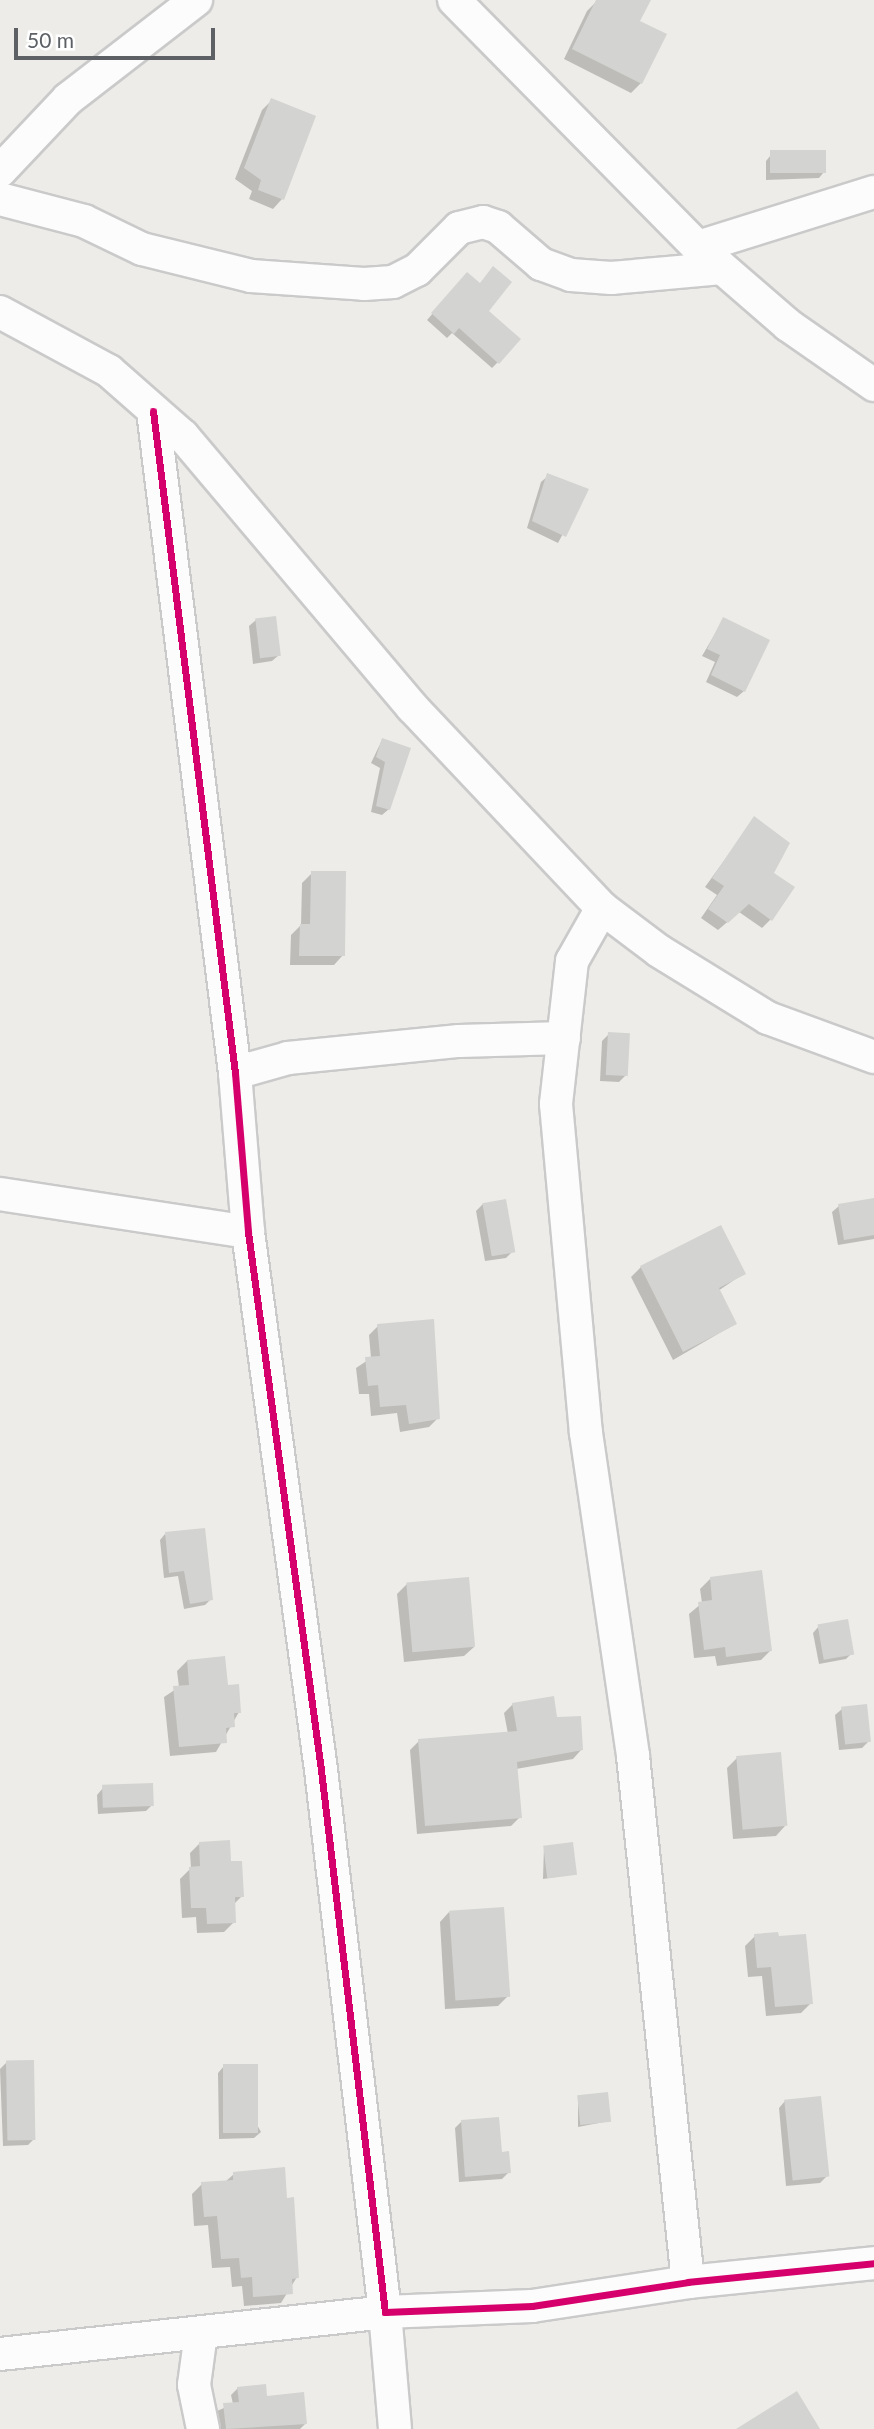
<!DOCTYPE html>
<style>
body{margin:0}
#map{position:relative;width:874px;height:2429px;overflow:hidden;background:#edece8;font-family:Lato,sans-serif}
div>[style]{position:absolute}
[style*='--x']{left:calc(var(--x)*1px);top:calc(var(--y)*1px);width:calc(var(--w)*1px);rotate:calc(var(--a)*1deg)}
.shadow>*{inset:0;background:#0003}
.building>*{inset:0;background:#d3d3d1;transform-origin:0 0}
.roads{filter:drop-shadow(2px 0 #cacaca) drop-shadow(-2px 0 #cacaca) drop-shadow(0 2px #cacaca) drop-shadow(0 -2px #cacaca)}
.street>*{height:32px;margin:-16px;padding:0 16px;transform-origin:16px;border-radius:16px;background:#fcfcfc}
.cycleway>*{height:7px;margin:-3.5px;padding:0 3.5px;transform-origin:3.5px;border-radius:3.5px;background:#d6006c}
span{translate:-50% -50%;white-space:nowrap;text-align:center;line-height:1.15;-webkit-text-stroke:5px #fff;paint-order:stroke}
.scale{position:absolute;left:14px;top:28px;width:201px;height:32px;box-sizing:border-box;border:4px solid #5d6166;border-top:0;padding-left:9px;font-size:21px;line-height:24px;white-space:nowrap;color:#5d6166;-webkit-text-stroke:5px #fff;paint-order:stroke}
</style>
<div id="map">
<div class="shadow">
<div style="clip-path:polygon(597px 1px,641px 83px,631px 93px,564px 59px,587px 11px)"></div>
<div style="clip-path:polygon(271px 101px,282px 199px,273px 209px,249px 199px,252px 191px,235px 179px,262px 110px)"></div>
<div style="clip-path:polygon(771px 155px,824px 172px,819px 178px,766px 180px,766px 161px)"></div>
<div style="clip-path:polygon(462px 280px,486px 311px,498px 362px,492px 368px,452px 333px,447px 338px,427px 320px)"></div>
<div style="clip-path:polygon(548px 476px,586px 490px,558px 543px,527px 528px,541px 482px)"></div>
<div style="clip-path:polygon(256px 620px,279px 655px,272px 661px,253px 664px,249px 626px)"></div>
<div style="clip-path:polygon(723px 620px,744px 691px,737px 697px,706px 682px,715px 662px,702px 656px)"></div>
<div style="clip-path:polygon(382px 740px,408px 749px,389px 809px,382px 815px,371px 812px,380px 768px,371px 763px)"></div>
<div style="clip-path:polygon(755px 818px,771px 874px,770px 920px,762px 928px,739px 912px,718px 930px,701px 918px,717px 895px,705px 887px)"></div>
<div style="clip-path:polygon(312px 873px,343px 955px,334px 965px,290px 965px,291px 935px,301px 925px,302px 883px)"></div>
<div style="clip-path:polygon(609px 1034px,626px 1075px,619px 1082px,600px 1081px,602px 1041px)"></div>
<div style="clip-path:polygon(874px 1200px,874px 1239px,838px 1245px,832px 1212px,839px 1206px)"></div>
<div style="clip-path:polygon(483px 1204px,513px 1251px,506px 1258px,485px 1261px,476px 1211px)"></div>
<div style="clip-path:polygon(641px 1267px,743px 1274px,718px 1291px,735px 1324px,673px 1360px,631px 1277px)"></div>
<div style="clip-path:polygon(378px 1326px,438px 1418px,429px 1427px,400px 1432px,397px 1413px,371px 1416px,369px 1394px,359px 1394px,356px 1368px,371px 1358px,369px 1335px)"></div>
<div style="clip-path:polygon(165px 1534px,211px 1599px,205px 1605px,184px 1609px,178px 1576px,164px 1578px,160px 1540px)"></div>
<div style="clip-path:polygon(710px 1579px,771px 1650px,761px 1660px,717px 1666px,715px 1656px,694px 1658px,689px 1614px,702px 1603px,700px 1589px)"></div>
<div style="clip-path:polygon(407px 1584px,474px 1647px,464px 1656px,404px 1662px,397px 1594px)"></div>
<div style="clip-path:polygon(819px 1626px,852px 1653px,846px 1659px,819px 1664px,813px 1633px)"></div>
<div style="clip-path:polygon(187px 1661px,226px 1687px,239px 1712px,216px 1752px,170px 1756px,164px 1697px,179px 1687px,177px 1671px)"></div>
<div style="clip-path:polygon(513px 1704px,556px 1719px,581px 1750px,573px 1759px,516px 1769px,520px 1817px,511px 1826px,417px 1834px,410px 1750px,419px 1741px,508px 1734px,504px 1713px)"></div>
<div style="clip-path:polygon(842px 1709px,869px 1741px,862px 1748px,839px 1750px,835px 1715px)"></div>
<div style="clip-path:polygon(737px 1758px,785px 1826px,776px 1836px,733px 1839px,727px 1768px)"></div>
<div style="clip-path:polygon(103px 1788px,152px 1805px,146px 1811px,98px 1814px,97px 1795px)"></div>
<div style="clip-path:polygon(200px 1843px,229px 1863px,242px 1896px,233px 1905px,234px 1922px,224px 1932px,197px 1933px,196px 1917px,182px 1918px,180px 1879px,191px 1868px,190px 1853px)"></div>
<div style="clip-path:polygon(544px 1846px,575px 1874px,543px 1879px)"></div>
<div style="clip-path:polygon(449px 1912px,508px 1996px,498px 2006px,445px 2009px,440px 1922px)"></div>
<div style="clip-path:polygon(755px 1936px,811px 2003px,801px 2013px,766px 2016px,762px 1976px,748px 1977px,745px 1946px)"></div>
<div style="clip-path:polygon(6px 2063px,34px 2139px,28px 2145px,3px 2146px,0 2069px)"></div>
<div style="clip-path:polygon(224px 2066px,261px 2132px,254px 2138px,219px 2139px,218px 2073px)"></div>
<div style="clip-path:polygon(578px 2096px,609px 2121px,578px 2127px)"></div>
<div style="clip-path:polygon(785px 2101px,827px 2176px,820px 2183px,786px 2186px,779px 2108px)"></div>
<div style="clip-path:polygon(462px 2121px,500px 2153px,509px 2172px,502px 2179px,459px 2182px,455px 2128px)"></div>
<div style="clip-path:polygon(234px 2174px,297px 2277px,281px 2303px,244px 2306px,242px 2286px,232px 2287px,230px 2267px,212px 2268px,208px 2225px,194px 2226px,192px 2194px,202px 2184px,225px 2182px)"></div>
<div style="clip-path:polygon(238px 2388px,265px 2398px,305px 2424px,300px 2429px,219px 2429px,217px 2411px,233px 2404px,231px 2395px)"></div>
</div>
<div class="building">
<div style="clip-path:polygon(596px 0,651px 0,640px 21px,667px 34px,642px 84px,572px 49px)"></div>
<div style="clip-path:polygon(271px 98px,316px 116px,284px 200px,258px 190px,261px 180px,244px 168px)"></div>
<div style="left:826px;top:150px;width:23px;height:56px;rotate:90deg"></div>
<div style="clip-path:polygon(493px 266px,512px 282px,489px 311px,521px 339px,499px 364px,459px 328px,454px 334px,431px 313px,467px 272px,480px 283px)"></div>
<div style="clip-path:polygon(547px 473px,589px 489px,566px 537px,532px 521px)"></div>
<div style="left:276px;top:616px;width:40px;height:21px;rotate:83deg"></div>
<div style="clip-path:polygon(723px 617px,770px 640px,745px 692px,711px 675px,720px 655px,707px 649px)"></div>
<div style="clip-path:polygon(382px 738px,411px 748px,390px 810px,376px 806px,385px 762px,376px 757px)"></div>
<div style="clip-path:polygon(754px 816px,790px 843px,774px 873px,795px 887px,772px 921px,749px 904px,728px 923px,708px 909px,724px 886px,712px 878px)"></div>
<div style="clip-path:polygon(311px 871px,346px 871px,345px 956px,299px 956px,300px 924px,310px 924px)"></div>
<div style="left:608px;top:1032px;width:22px;height:43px;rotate:3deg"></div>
<div style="clip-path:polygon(874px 1198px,874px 1235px,844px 1240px,838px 1204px)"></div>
<div style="left:506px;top:1199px;width:54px;height:24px;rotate:80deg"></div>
<div style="clip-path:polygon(721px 1225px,746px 1274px,719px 1288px,737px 1324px,683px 1352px,640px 1266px)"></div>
<div style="clip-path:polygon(434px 1319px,440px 1419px,409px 1424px,406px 1405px,380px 1407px,378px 1385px,368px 1386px,365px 1357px,380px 1356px,377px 1324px)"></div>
<div style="clip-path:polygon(205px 1528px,213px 1600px,190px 1604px,184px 1571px,169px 1573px,165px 1532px)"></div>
<div style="clip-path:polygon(762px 1570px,772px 1651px,726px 1657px,725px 1647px,704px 1650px,698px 1602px,712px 1600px,710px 1577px)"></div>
<div style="left:469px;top:1577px;width:70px;height:63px;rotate:85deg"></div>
<div style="left:848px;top:1619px;width:36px;height:31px;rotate:80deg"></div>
<div style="clip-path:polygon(225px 1656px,228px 1685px,239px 1684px,241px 1713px,234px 1713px,235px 1727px,226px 1728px,227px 1743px,179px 1747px,173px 1686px,189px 1685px,187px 1660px)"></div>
<div style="clip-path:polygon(554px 1696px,557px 1717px,581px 1716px,583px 1750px,517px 1762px,522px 1818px,425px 1826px,418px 1739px,517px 1731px,512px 1703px)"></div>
<div style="left:867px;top:1704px;width:38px;height:26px;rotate:84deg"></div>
<div style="left:781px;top:1752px;width:74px;height:45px;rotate:85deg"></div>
<div style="left:153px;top:1783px;width:23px;height:51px;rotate:88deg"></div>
<div style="clip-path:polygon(230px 1840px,231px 1861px,242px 1861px,244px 1897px,235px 1897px,236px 1923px,207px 1924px,206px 1908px,191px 1908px,189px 1867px,200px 1866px,199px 1842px)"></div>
<div style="left:573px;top:1842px;width:33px;height:30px;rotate:83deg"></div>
<div style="left:504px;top:1907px;width:90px;height:55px;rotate:86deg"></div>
<div style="clip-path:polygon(778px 1932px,779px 1936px,806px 1934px,813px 2004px,775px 2007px,771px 1967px,757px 1968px,754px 1934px)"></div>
<div style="left:34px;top:2060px;width:80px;height:28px;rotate:89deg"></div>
<div style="left:223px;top:2064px;width:35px;height:69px"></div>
<div style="left:608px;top:2092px;width:30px;height:31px;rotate:84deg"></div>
<div style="left:821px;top:2096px;width:81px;height:37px;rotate:84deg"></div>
<div style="clip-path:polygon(499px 2117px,502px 2152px,509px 2151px,511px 2173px,465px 2177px,461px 2120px)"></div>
<div style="clip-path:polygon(285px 2167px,287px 2198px,294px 2197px,299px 2278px,292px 2279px,293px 2294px,253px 2297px,252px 2277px,241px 2278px,239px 2258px,221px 2259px,217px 2216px,204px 2217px,201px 2182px,233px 2180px,233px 2172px)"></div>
<div style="clip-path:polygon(266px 2384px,267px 2396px,304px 2392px,307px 2424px,226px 2429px,223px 2403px,239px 2402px,237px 2387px)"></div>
<div style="clip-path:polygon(797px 2391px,820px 2429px,736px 2429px)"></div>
</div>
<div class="roads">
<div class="street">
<div style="--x:454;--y:0;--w:347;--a:45.4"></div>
<div style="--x:698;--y:247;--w:119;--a:40.9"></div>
<div style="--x:788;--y:325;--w:105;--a:34.9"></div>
<div style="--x:0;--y:171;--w:99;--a:-46.6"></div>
<div style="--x:68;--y:99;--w:162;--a:-37.7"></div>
<div style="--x:0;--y:199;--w:87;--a:14.7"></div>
<div style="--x:84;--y:221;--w:64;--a:25.8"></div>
<div style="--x:142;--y:249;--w:112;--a:13.9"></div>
<div style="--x:251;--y:276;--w:113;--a:4"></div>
<div style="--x:364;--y:284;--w:29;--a:-4"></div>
<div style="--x:393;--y:282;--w:27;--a:-27"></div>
<div style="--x:417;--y:270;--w:59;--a:-45"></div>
<div style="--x:459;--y:228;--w:25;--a:-14"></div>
<div style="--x:483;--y:222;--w:16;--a:18"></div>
<div style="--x:498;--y:227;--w:57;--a:40.7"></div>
<div style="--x:541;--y:264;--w:32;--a:20"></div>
<div style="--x:571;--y:275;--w:40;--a:4.3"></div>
<div style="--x:611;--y:278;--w:111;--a:-5.1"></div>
<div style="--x:698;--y:247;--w:184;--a:-17.4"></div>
<div style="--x:0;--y:312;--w:124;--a:28.4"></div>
<div style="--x:109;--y:371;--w:98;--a:41.3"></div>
<div style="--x:183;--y:436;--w:355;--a:49.8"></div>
<div style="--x:412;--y:707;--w:277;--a:46.6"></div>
<div style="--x:602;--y:908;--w:71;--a:37"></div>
<div style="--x:659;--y:951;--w:128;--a:31.6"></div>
<div style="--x:768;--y:1018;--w:113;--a:20.2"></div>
<div style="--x:153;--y:411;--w:667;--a:82.94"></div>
<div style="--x:235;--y:1073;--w:160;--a:85.3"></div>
<div style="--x:248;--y:1232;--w:543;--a:82.27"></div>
<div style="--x:321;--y:1770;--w:546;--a:83.27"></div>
<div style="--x:385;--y:2312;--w:147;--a:-2.3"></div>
<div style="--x:532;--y:2306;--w:158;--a:-8.7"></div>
<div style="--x:688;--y:2282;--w:187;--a:-5.8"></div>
<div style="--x:602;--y:908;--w:61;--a:119.5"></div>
<div style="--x:572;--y:961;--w:144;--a:96.4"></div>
<div style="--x:556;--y:1104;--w:330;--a:84.8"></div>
<div style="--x:586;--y:1433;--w:326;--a:81.7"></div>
<div style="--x:633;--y:1756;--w:529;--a:84.03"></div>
<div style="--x:235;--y:1073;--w:55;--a:-15.8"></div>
<div style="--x:288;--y:1058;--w:172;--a:-5.7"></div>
<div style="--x:459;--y:1041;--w:105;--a:-1.6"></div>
<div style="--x:0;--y:1194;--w:251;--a:8.7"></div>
<div style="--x:201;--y:2333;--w:52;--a:97.7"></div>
<div style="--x:194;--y:2385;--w:45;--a:78.4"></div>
<div style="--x:0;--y:2354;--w:387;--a:-6.2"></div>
<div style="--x:385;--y:2312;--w:117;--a:85.1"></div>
</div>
</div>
<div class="cycleway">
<div style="--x:153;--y:411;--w:667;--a:82.94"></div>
<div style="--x:235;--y:1073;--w:160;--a:85.3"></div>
<div style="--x:248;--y:1232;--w:543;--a:82.27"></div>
<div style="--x:321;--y:1770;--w:546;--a:83.27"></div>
<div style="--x:385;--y:2312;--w:147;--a:-2.3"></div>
<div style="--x:532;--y:2306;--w:158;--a:-8.7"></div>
<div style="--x:688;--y:2282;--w:187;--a:-5.8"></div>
</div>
<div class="scale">50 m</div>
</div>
